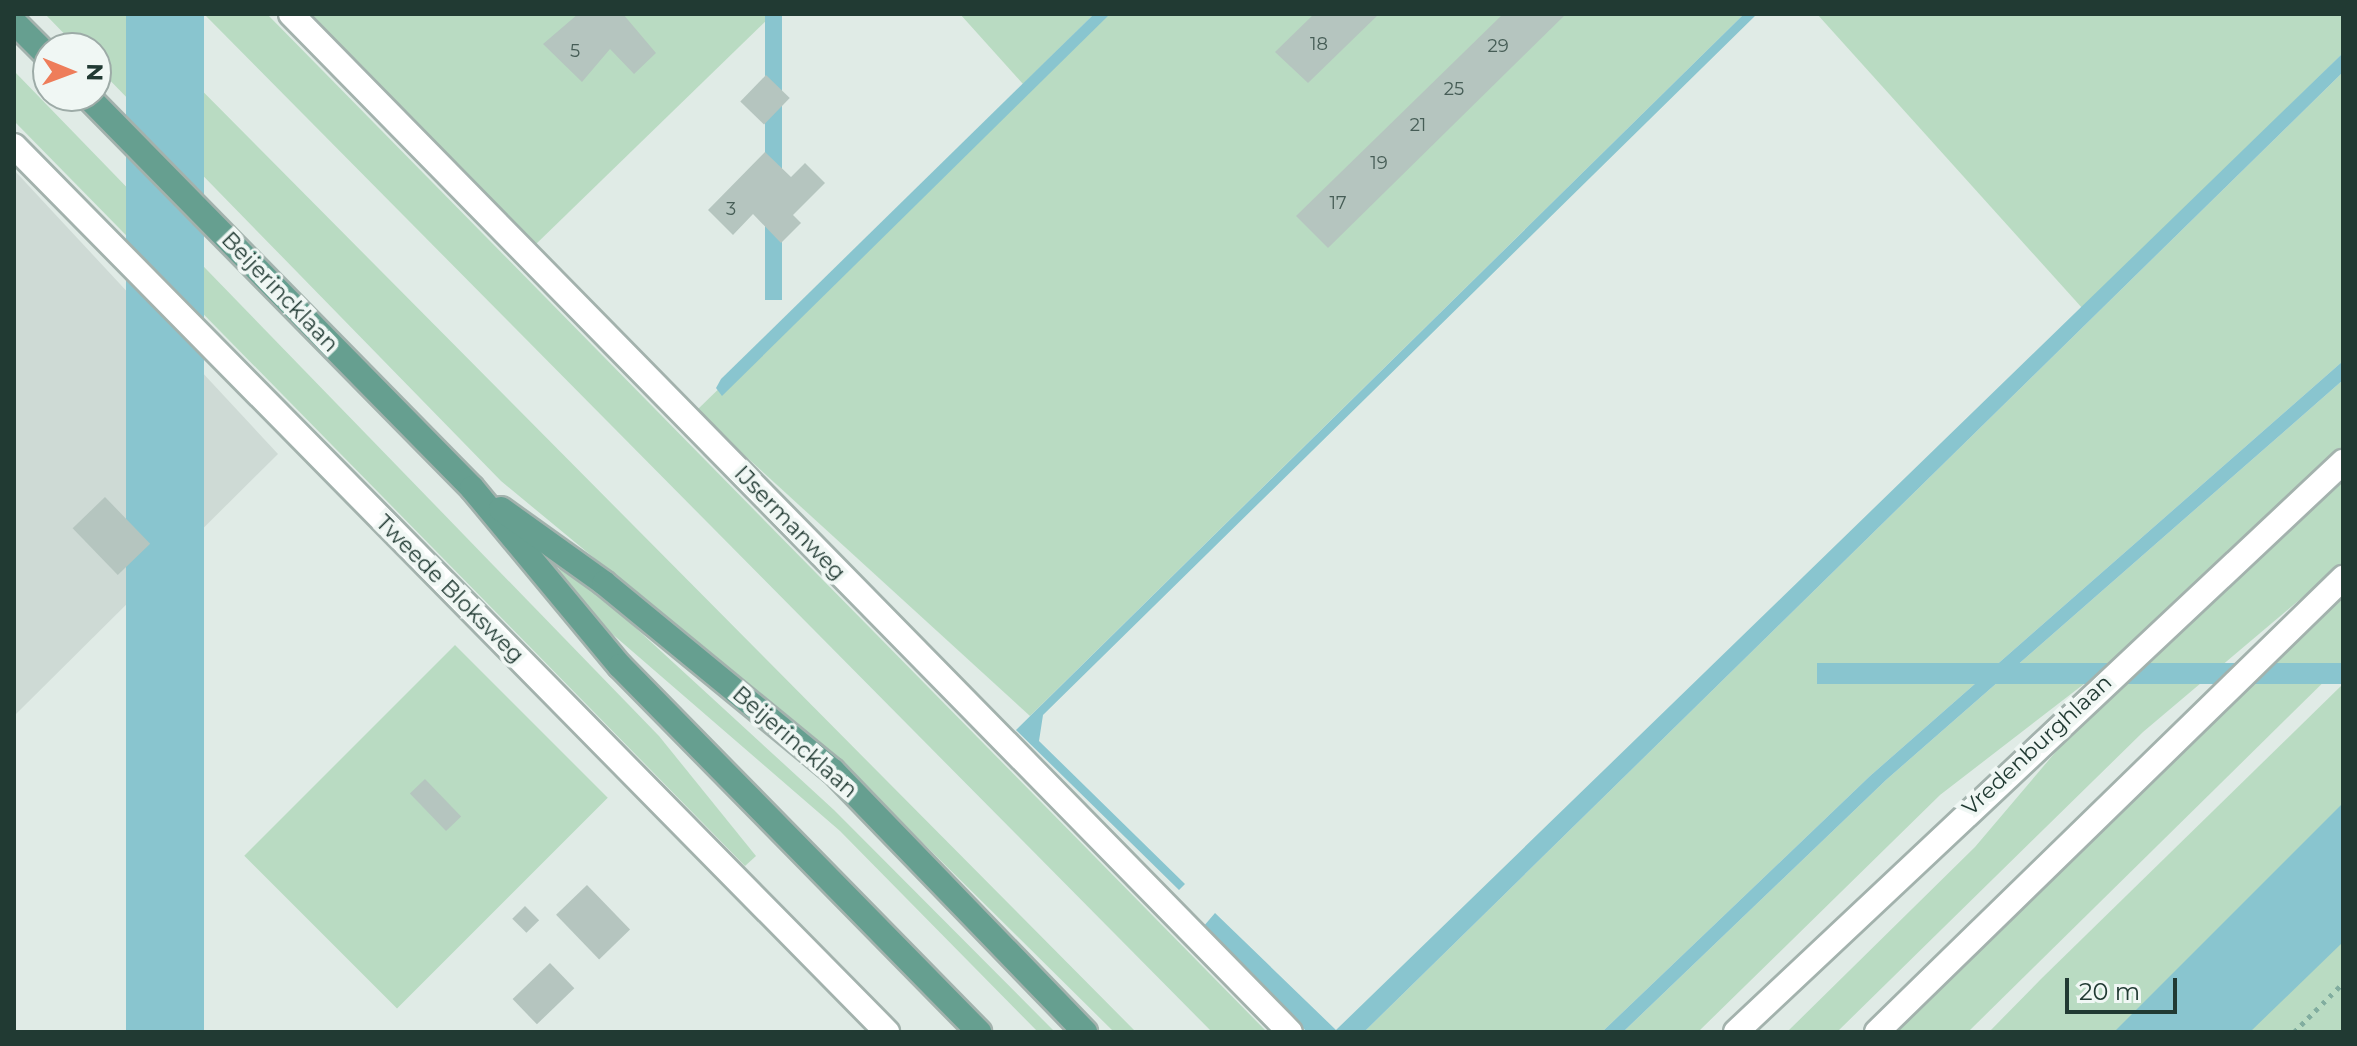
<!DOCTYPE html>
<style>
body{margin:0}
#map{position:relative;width:2357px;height:1046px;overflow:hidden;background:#e0ebe6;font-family:Montserrat,sans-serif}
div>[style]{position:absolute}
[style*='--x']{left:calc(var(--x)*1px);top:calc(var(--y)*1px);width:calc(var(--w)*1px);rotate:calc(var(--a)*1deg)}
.built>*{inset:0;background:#cedad5}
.green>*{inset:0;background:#b9dbc2;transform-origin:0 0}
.water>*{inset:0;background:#89c5cf;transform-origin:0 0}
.building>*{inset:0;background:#b5c5bf;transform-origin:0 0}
.path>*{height:5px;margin-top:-2.5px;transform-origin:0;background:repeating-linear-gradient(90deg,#81ad9f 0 4px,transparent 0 10px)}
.roads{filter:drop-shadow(2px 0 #a3b2ad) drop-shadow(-2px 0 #a3b2ad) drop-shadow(0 2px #a3b2ad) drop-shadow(0 -2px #a3b2ad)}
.minor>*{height:24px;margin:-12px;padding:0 12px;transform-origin:12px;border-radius:12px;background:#fff}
.major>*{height:24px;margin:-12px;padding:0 12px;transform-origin:12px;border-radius:12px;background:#669f90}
span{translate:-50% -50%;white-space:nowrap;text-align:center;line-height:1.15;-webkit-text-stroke:8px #f0f7f4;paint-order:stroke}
.number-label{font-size:18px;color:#465d56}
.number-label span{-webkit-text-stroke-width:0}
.street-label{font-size:22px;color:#213a33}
.frame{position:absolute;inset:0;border:16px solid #213a33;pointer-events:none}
.north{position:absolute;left:32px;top:32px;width:80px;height:80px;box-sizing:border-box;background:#f0f7f4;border:2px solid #9daba7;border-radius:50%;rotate:91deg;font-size:22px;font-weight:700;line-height:32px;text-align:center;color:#213a33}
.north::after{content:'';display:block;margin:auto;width:28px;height:36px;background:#ee7d5a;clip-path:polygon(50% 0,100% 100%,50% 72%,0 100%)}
.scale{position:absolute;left:2065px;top:978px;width:112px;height:36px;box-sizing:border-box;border:4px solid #213a33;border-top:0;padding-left:10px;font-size:24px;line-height:28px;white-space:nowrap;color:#213a33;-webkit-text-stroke:6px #f0f7f4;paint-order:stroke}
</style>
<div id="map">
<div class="built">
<div style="clip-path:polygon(14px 170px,278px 454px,14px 716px)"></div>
</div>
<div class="green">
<div style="clip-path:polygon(45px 14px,126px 14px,1136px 1032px,1114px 1032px,841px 762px,501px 481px,96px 66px,96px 48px,78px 48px)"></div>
<div style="clip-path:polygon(204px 14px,267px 14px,1267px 1032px,1212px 1032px)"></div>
<div style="clip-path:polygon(304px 14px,773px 14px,534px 246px)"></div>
<div style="clip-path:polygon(960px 14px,1094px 14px,1023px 84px)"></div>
<div style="clip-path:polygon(1104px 14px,1744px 14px,1030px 716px,696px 411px)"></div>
<div style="clip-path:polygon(1817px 14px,2343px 14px,2343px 53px,2083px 309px)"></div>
<div style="clip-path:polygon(14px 71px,659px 736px,756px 856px,745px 866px,14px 121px)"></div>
<div style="clip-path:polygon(2343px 72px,2343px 361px,1870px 776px,1602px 1032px,1364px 1032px)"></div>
<div style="clip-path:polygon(2343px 380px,2343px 450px,2093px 677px,1940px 795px,1698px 1032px,1623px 1032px,1886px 780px)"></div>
<div style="clip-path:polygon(2343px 479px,2343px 563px,2143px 732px,1837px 1032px,1787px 1032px,1975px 847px,2098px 702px)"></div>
<div style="clip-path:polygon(565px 563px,834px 810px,1055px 1032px,1038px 1032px,840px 831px,595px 619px,552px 577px)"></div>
<div style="clip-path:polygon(2343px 592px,2343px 663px,1968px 1032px,1896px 1032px)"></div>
<div style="left:455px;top:645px;width:216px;height:298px;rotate:45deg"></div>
<div style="clip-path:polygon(2343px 684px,2343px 1032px,1989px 1032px,2041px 979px)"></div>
</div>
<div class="water">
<div style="left:126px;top:14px;width:78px;height:1434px"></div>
<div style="left:765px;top:14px;width:17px;height:286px"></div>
<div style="clip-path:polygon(1094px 14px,1110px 14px,722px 396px,716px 388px,721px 379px)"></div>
<div style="clip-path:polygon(1744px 14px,1757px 14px,1043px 715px,1039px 741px,1185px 884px,1179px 890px,1016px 730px)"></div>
<div style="clip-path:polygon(2343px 53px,2343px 72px,1364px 1032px,1307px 1032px,1203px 927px,1215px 913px,1336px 1030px)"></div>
<div style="clip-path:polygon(2343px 361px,2343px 380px,1886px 780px,1623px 1032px,1602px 1032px,1870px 776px)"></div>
<div style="left:2343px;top:663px;width:21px;height:526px;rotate:90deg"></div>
<div style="clip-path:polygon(2343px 803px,2343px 942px,2250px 1032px,2114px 1032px)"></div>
</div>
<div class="building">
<div style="clip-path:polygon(578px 14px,623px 14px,656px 53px,634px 74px,610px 49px,582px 82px,543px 44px)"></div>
<div style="clip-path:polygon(1314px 14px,1379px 14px,1308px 83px,1275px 52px)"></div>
<div style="clip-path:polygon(1503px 14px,1566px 14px,1328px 248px,1296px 216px)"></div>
<div style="left:766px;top:75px;width:33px;height:37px;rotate:44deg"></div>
<div style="clip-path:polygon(765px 152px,791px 177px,805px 163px,825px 183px,793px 215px,801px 223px,781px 243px,753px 214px,733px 235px,708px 210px)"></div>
<div style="left:105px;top:497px;width:65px;height:45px;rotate:46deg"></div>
<div style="left:425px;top:779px;width:52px;height:21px;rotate:46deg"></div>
<div style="left:587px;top:885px;width:62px;height:43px;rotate:46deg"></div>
<div style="left:525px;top:906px;width:20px;height:18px;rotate:45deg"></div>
<div style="left:550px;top:963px;width:35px;height:52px;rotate:46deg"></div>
</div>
<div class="path">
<div style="--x:2294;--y:1032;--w:69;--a:-45"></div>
</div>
<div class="roads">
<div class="minor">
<div style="--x:291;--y:14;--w:1426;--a:45.54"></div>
<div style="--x:14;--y:146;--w:1244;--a:45.42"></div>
<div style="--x:1736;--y:1032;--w:833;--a:-43.2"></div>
<div style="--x:1877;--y:1032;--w:651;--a:-44.25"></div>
</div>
<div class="major">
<div style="--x:14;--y:22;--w:48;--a:45"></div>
<div style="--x:87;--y:96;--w:549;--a:45.52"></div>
<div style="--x:472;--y:488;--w:231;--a:50.3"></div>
<div style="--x:620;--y:666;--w:513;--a:45.55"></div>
<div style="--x:501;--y:509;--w:127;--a:35.7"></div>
<div style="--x:604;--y:583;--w:296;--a:39.4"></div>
<div style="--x:833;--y:771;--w:363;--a:46"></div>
</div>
</div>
<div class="number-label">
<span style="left:1319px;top:44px">18</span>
<span style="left:1498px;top:46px">29</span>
<span style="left:575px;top:51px">5</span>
<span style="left:1454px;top:89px">25</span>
<span style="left:1418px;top:125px">21</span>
<span style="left:1379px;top:163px">19</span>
<span style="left:1338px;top:203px">17</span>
<span style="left:731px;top:209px">3</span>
</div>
<div class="street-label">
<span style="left:280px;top:292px;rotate:46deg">Beijerincklaan</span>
<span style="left:790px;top:523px;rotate:46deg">IJsermanweg</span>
<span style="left:450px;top:589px;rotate:45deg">Tweede Bloksweg</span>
<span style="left:795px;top:742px;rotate:41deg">Beijerincklaan</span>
<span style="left:2037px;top:745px;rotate:-43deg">Vredenburghlaan</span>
</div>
<div class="frame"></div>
<div class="north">N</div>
<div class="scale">20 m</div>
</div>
